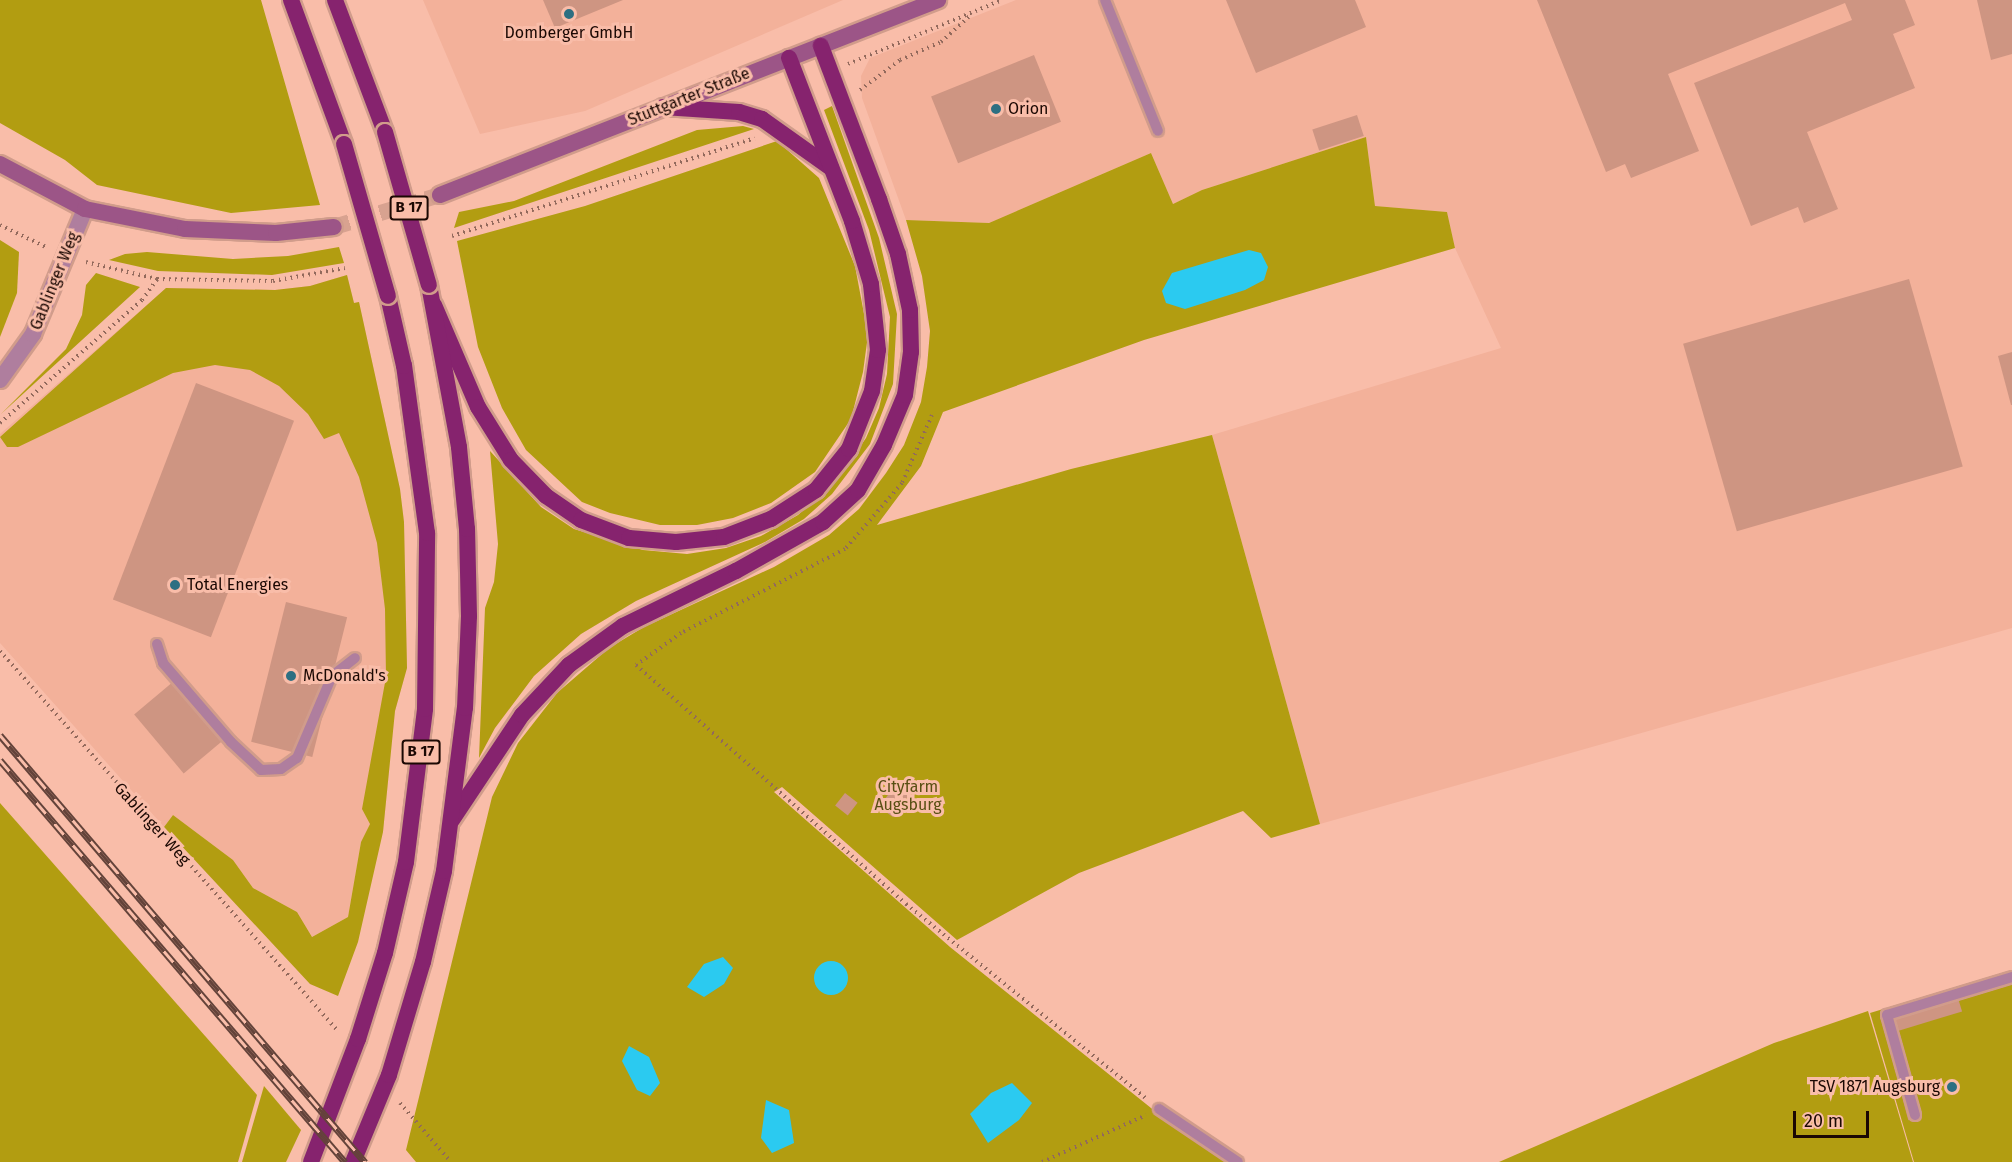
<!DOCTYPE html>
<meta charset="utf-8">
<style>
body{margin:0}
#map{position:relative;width:2012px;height:1162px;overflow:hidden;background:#f9bda9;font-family:"Fira Sans",sans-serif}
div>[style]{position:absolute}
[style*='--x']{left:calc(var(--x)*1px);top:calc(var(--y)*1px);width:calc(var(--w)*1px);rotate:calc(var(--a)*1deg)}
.built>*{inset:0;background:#f3b19a}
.green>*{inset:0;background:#b29d11}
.water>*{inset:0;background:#2bcaf0}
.round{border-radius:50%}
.building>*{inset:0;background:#ce9582;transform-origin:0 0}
.secondary-tunnel>*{height:16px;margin-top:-8px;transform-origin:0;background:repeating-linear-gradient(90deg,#d8a290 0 16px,transparent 0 24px)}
.path>*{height:4px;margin-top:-2px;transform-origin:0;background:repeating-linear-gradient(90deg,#92695c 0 1.5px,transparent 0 6px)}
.roads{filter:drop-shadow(2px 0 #d19c8b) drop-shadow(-2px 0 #d19c8b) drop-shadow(0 2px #d19c8b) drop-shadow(0 -2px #d19c8b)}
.service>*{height:10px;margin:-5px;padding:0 5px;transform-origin:5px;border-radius:5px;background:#af7e9e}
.minor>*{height:16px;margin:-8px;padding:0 8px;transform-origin:8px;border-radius:8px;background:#af7e9e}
.secondary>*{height:16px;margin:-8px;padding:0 8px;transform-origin:8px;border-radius:8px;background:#9c5587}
.trunk>*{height:16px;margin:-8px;padding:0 8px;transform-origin:8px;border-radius:8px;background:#86236e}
.rail>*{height:7px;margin-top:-3.5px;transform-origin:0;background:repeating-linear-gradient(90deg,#f9bda9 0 14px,#64433a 0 28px);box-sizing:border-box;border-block:2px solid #64433a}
.bridges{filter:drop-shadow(2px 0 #d19c8b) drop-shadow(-2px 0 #d19c8b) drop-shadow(0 2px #d19c8b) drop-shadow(0 -2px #d19c8b)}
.trunk-bridge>*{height:16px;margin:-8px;padding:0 8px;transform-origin:8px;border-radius:8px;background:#86236e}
.dots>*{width:16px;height:16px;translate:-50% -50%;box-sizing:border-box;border:3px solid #f9bda9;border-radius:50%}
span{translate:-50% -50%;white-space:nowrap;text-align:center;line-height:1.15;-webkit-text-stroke:6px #f9bda9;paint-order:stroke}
.shield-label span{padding:2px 4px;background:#f9bda9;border:2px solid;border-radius:4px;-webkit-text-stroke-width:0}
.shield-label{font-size:15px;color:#1b0803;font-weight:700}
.poi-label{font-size:16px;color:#1b0803}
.left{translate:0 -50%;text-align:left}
.right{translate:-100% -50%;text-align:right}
.street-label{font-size:16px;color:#1b0803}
.park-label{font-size:16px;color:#594f13}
.scale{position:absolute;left:1793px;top:1111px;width:76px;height:27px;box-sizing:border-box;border:3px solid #1b0803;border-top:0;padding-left:8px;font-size:18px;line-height:21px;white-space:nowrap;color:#1b0803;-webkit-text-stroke:4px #f9bda9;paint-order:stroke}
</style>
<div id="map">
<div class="built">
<div style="clip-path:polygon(423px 0,843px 0,585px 111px,480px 134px)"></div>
<div style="clip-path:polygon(1016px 0,2012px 0,2012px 628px,1320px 824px,1212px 435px,1501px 348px,1455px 248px,1447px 212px,1375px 206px,1366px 137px,1202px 190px,1173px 204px,1151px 153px,989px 223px,906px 220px,862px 98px,861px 76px,870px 58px)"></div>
<div style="clip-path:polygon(347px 275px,354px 303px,359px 302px,400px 489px,404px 522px,407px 668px,395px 711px,383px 832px,370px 824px,361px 842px,348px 917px,312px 937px,297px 912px,253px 888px,233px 860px,173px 815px,164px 827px,0 643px,0 434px,166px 288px,275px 290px,310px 286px)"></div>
</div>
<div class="green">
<div style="clip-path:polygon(0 0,261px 0,320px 205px,231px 213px,97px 185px,65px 160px,0 123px)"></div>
<div style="clip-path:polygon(832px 106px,879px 238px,897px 314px,893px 384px,870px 444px,832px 494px,804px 519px,765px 542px,636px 601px,581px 634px,534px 676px,495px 728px,479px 758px,485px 608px,494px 582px,498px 544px,490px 451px,541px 507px,574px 529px,643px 550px,687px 554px,726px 548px,761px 536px,798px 515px,838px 479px,866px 438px,879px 408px,887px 374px,890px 317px,869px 230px,824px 110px)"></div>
<div style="clip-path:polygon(743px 126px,754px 129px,454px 228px,459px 212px,514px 201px,697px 130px)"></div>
<div style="clip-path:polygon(1366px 137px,1375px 206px,1447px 212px,1455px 248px,1144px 340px,943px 412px,921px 466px,877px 525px,1071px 469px,1212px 435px,1320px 824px,1271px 838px,1243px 811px,1079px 873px,957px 940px,782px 787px,774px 792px,950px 947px,1151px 1108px,1225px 1162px,416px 1162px,406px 1150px,420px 1093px,492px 797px,518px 743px,557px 693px,609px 648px,644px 627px,774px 567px,829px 535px,859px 509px,886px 473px,904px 445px,921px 402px,927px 367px,930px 331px,922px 276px,906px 220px,989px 223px,1151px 153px,1173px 204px,1202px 190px)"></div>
<div style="clip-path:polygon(777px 141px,819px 178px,855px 266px,868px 335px,863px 372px,851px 419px,815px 472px,771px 503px,733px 518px,697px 525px,660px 525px,610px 513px,582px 502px,526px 450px,502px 408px,478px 347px,457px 241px,585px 206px)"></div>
<div style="clip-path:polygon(0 240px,19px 252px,17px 293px,0 337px)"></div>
<div style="clip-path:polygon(339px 247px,344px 263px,272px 275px,158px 271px,109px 260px,125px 254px,147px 252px,233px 259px,288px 256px)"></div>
<div style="clip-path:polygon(96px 273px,140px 287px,1px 414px,66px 349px,82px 315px,86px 285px)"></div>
<div style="clip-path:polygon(347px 275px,354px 303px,359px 302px,400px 489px,404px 522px,407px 668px,395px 711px,383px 832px,358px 942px,338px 996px,310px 984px,164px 827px,173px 815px,233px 860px,253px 888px,297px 912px,312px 937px,348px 917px,361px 842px,370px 824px,362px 809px,386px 677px,385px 609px,377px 543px,359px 477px,339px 433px,324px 439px,308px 414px,279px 386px,250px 370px,215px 365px,173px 373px,18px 447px,7px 447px,0 437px,166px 288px,275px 290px,310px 286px)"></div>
<div style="clip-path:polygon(0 803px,257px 1095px,238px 1162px,0 1162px)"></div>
<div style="clip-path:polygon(2012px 970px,2012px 1162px,1914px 1162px,1870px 1013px)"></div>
<div style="clip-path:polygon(1868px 1011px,1913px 1162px,1499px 1162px,1774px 1043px)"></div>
<div style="clip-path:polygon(264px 1086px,301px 1130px,286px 1162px,242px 1162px)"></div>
</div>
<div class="water">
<div style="clip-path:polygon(1249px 250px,1261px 253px,1268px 267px,1264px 280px,1245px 290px,1185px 309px,1166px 303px,1162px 291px,1172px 273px)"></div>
<div style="clip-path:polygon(723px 957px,733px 968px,724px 984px,704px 997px,687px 987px,704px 964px)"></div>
<div class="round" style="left:814px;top:961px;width:34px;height:34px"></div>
<div style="clip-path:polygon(629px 1046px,649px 1057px,660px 1083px,650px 1096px,637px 1090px,622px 1061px)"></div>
<div style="clip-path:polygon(1012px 1083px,1032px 1103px,1019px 1120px,988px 1143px,970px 1114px,991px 1093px)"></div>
<div style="clip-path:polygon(766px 1100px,789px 1110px,794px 1143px,772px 1153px,761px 1138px)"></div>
</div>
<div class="building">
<div style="clip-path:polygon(543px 0,623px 0,555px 28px)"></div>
<div style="clip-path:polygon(1226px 0,1355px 0,1366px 27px,1256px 73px)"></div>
<div style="clip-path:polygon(1537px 0,1905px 0,1915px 25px,1893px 34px,1915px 88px,1807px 132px,1838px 209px,1804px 223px,1798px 207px,1751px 226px,1694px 83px,1852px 20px,1845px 3px,1668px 74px,1699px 151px,1631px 178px,1625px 164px,1606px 172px)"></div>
<div style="clip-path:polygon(1977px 0,2012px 0,2012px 54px,1991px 60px)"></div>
<div style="left:1034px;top:55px;width:72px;height:111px;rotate:68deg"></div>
<div style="left:1357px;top:115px;width:22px;height:47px;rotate:72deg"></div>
<div style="left:1909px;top:279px;width:195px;height:235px;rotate:74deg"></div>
<div style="clip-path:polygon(2012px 352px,2012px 405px,2011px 405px,1998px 356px)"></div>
<div style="left:196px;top:383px;width:105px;height:232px;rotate:21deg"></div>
<div style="left:286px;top:602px;width:63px;height:144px;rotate:14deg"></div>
<div style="left:174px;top:681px;width:77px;height:52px;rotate:50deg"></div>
<div style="left:898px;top:781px;width:17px;height:32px;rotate:36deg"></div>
<div style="left:845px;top:793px;width:16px;height:16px;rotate:38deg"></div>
<div style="left:1958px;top:998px;width:14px;height:68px;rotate:73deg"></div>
<div style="left:1904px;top:1081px;width:39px;height:6px;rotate:75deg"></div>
</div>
<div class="secondary-tunnel">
<div style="--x:334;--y:227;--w:111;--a:-16.8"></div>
</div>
<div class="path">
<div style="--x:848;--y:64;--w:167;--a:-22.6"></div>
<div style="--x:860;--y:90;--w:50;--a:-36.9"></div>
<div style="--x:900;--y:60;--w:45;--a:-23.7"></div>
<div style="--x:941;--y:42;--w:42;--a:-42.1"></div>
<div style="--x:0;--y:225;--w:53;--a:25.6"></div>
<div style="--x:452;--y:236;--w:318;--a:-17.9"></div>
<div style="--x:86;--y:262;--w:73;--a:13.5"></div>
<div style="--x:157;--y:279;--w:116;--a:1"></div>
<div style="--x:273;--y:281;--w:73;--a:-10.2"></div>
<div style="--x:932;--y:415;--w:74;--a:113.8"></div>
<div style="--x:902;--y:483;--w:87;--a:130.8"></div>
<div style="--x:845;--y:549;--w:184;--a:152.9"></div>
<div style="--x:681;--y:633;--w:55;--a:144.6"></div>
<div style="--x:636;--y:665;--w:361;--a:41.5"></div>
<div style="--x:906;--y:904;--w:310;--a:39"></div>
<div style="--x:0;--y:423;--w:188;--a:-40.9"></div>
<div style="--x:142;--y:300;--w:26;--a:-54"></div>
<div style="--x:0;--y:651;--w:509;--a:48.35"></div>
<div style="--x:400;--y:1103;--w:78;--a:49.2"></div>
<div style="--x:1042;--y:1162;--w:114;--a:-24.3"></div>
</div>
<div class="roads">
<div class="service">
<div style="--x:1105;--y:0;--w:141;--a:68"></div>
<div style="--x:157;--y:644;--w:20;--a:72"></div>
<div style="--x:163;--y:663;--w:104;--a:49.3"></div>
<div style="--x:231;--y:742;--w:41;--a:43"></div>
<div style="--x:261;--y:770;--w:20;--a:-3"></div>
<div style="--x:281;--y:769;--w:19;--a:-35"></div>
<div style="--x:297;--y:758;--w:89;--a:-66.9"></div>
<div style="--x:332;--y:676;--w:29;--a:-38"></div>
<div style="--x:1159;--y:1109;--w:95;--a:33.9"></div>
<div style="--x:1915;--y:1115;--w:104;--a:-105.6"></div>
<div style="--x:1887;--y:1015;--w:131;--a:-16.9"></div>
</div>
<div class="minor">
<div style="--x:0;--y:380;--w:57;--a:-54.3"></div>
<div style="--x:33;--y:334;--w:135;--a:-67.4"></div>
</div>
<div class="secondary">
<div style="--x:0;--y:164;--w:96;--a:27.9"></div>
<div style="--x:85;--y:209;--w:102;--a:11.3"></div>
<div style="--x:185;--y:229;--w:91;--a:2.5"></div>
<div style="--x:276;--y:233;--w:58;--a:-5.9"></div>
<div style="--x:440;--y:195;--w:535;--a:-21.38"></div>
</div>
<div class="trunk">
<div style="--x:291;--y:0;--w:153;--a:69.8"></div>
<div style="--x:335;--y:0;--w:141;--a:69.3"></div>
<div style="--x:663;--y:107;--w:76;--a:3.8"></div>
<div style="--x:739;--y:112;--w:24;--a:17"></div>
<div style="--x:762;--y:119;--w:85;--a:35.4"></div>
<div style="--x:434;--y:305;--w:111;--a:66.7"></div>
<div style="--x:478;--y:407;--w:62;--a:58.1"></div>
<div style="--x:511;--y:460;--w:50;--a:45.8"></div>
<div style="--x:546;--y:496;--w:42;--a:34.4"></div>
<div style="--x:581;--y:520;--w:51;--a:20.6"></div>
<div style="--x:629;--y:538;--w:47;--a:4.9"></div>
<div style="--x:676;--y:542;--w:48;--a:-5.9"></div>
<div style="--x:724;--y:537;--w:50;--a:-21"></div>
<div style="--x:771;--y:519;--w:54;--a:-32.8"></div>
<div style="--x:816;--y:490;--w:53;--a:-51.2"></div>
<div style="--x:849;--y:449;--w:62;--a:-68.4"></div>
<div style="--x:872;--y:391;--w:41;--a:-81.7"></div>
<div style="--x:878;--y:350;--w:66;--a:-96.1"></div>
<div style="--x:871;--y:284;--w:66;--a:-106.8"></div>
<div style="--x:852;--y:221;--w:175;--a:-111.1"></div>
<div style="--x:452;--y:820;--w:126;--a:-56.3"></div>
<div style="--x:522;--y:715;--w:69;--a:-46.8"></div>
<div style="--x:569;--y:665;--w:67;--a:-35.8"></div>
<div style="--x:623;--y:626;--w:126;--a:-26"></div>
<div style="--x:736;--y:571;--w:100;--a:-29.4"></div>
<div style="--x:823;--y:522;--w:47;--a:-42.4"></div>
<div style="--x:858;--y:490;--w:52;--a:-60"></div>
<div style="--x:884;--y:445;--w:54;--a:-67.2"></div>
<div style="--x:905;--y:395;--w:43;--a:-82.1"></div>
<div style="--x:911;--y:352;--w:42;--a:-91.4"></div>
<div style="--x:910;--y:310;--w:57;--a:-102.1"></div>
<div style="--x:898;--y:254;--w:58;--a:-109.1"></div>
<div style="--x:879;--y:199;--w:164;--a:-110.8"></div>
<div style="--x:311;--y:1162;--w:132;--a:-69.1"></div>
<div style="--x:358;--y:1039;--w:90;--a:-72.6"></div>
<div style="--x:385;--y:953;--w:93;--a:-77"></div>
<div style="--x:406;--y:862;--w:154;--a:-82.9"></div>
<div style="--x:425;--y:709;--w:176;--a:-89.3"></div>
<div style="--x:427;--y:533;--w:169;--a:-97.8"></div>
<div style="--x:404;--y:366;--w:72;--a:-102.9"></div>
<div style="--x:353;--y:1162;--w:94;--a:-67.5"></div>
<div style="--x:389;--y:1075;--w:118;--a:-73.3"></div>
<div style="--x:423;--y:962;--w:93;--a:-77"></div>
<div style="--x:444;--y:871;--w:164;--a:-82.7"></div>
<div style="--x:465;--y:708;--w:92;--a:-87.5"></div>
<div style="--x:469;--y:616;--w:87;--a:-91.3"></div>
<div style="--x:467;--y:529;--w:82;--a:-95.6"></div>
<div style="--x:459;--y:447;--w:165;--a:-100.5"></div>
</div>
</div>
<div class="rail">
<div style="--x:0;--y:735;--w:562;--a:49.48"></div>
<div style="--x:0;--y:760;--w:530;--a:49.36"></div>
</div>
<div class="bridges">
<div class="trunk-bridge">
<div style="--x:385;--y:132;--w:159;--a:74"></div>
<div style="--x:344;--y:144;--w:158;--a:73.9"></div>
</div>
</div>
<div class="dots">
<div style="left:569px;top:14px;background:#2d6f82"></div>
<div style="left:996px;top:109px;background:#2d6f82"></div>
<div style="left:175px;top:585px;background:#2d6f82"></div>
<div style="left:291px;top:676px;background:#2d6f82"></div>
<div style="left:1952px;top:1087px;background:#2d6f82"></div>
</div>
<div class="shield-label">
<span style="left:409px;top:208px">B 17</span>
<span style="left:421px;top:752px">B 17</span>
</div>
<div class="poi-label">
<span style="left:569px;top:33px">Domberger GmbH</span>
<span class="left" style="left:1008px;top:109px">Orion</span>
<span class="left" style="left:187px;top:585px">Total Energies</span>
<span class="left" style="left:303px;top:676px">McDonald's</span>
<span class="right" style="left:1940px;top:1087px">TSV 1871 Augsburg</span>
</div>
<div class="street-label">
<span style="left:689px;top:97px;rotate:-22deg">Stuttgarter Straße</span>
<span style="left:55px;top:281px;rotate:-68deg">Gablinger Weg</span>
<span style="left:152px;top:824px;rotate:48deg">Gablinger Weg</span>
</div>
<div class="park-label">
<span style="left:908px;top:796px">Cityfarm<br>Augsburg</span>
</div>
<div class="scale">20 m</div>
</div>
